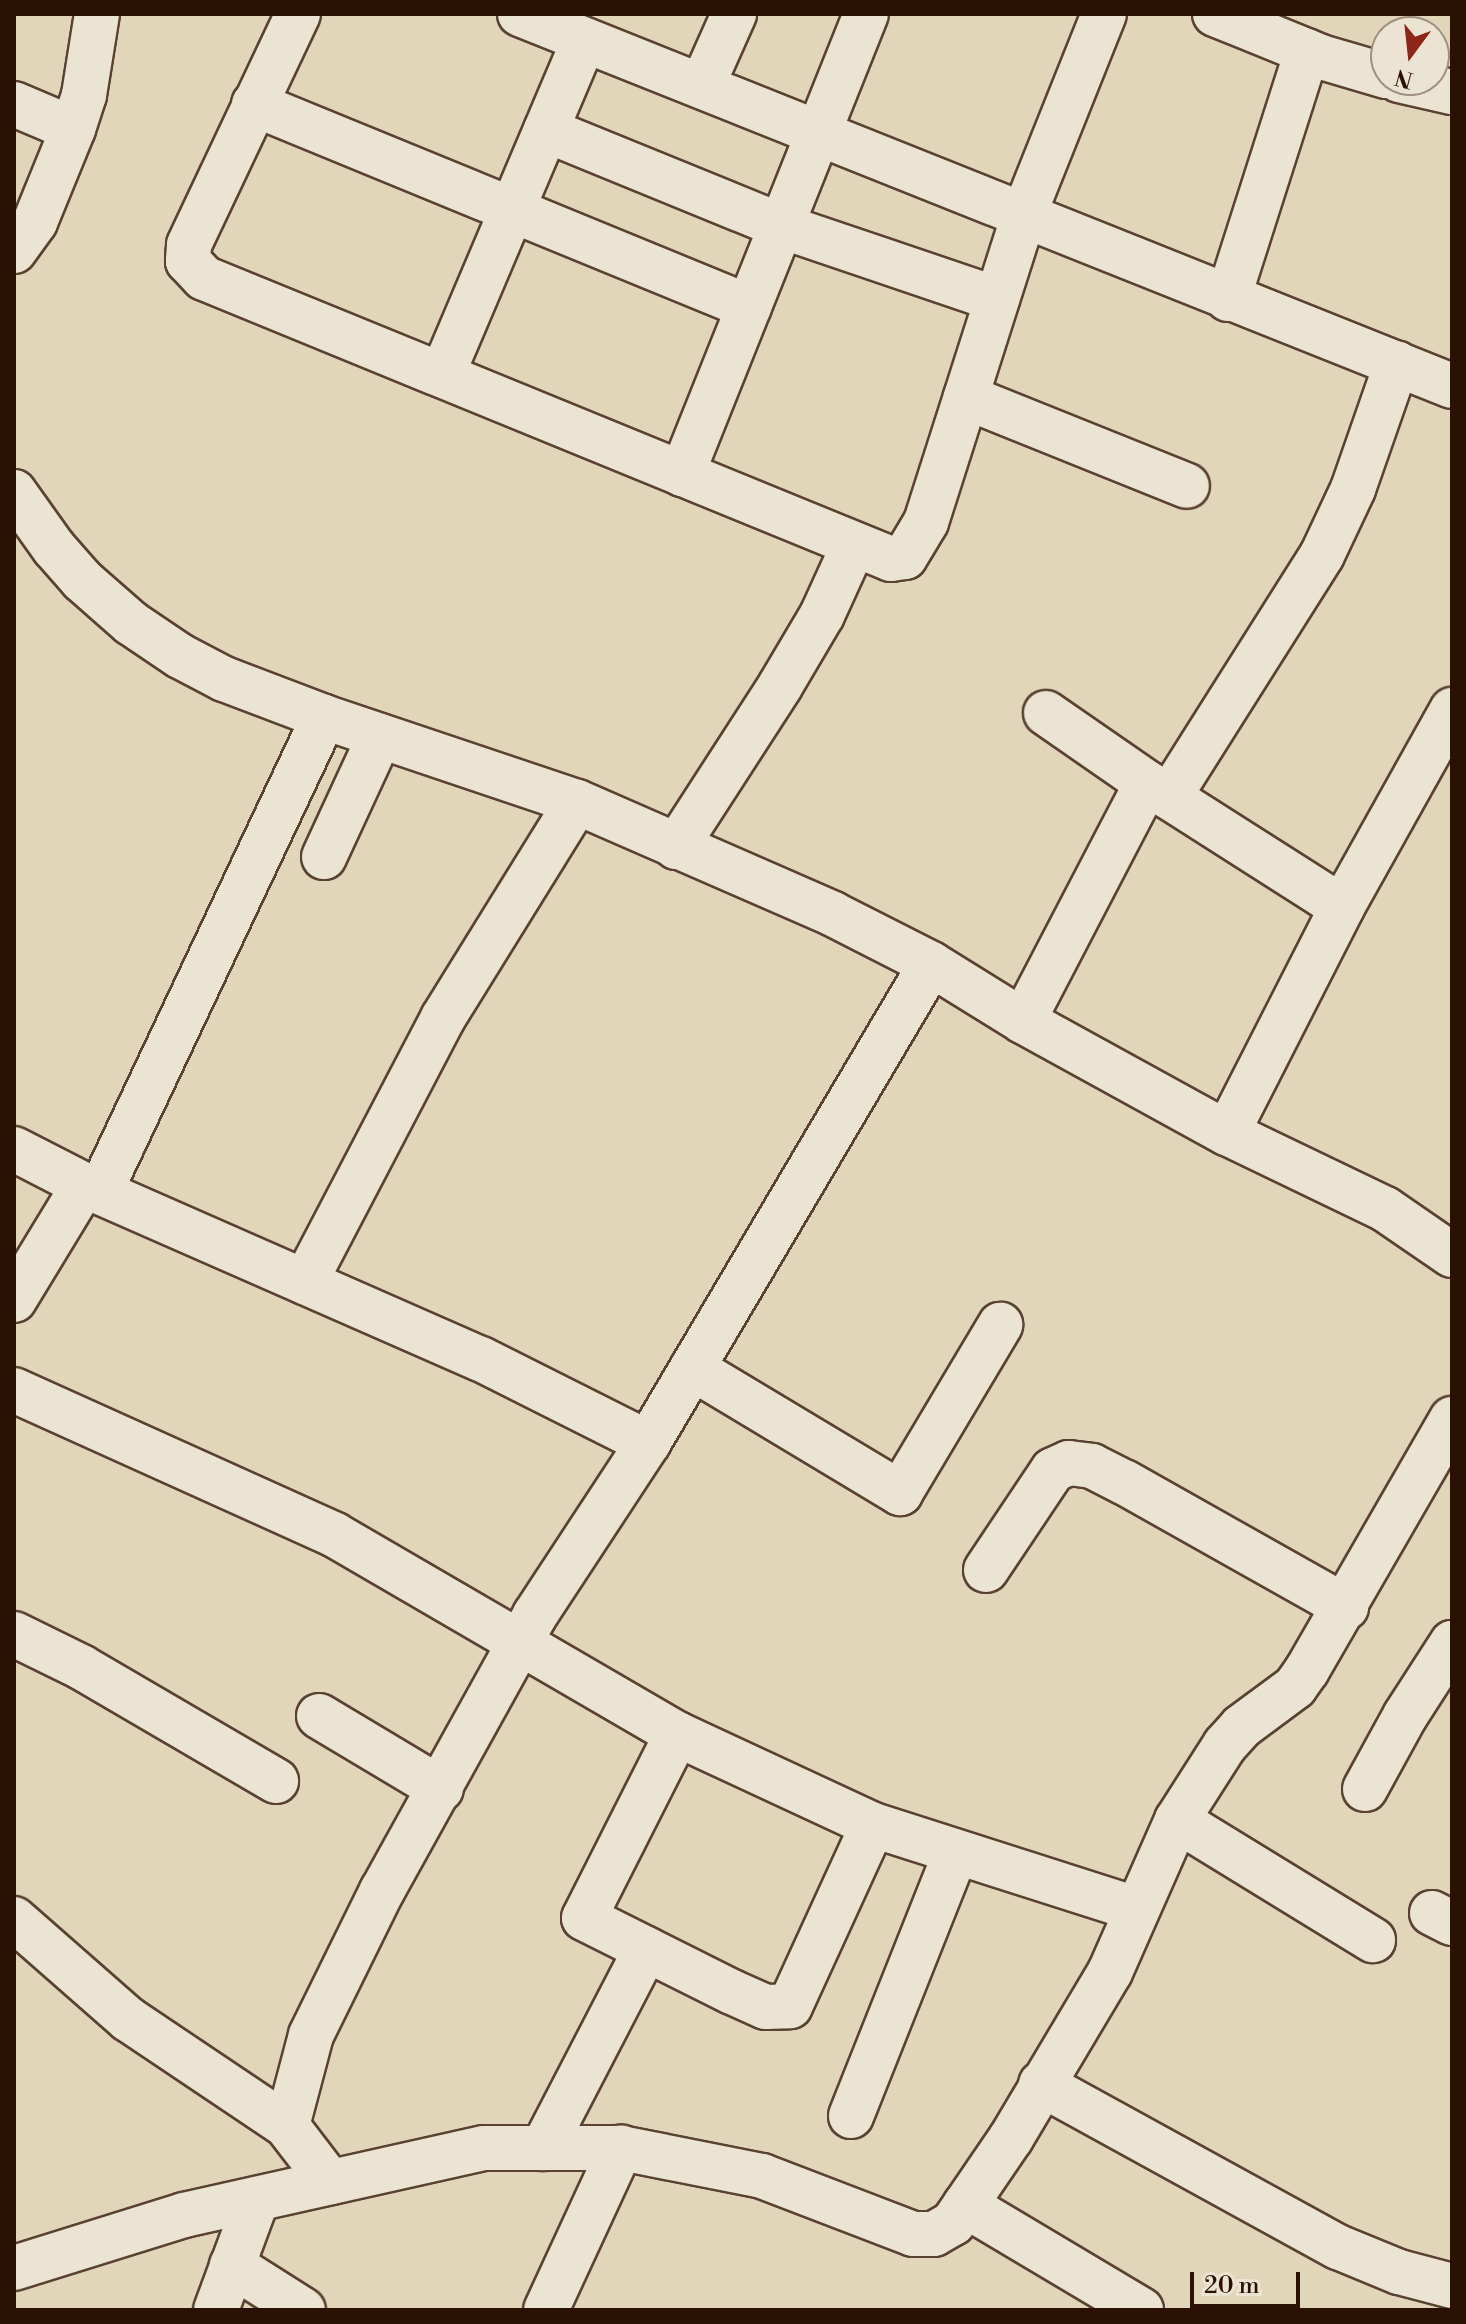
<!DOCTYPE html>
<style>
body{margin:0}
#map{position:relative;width:1466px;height:2324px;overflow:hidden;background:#e2d6ba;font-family:"Libre Bodoni",serif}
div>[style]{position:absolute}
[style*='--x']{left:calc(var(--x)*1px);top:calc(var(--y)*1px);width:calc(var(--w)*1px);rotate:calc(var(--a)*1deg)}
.roads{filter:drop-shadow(2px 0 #594232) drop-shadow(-2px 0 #594232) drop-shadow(0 2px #594232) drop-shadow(0 -2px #594232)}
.minor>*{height:44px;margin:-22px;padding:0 22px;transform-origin:22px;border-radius:22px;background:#ece4d2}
span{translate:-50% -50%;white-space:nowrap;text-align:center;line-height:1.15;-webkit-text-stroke:7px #ece4d2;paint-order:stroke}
.frame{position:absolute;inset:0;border:16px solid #2b1004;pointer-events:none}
.north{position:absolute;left:1370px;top:16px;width:80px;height:80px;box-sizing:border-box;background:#ece4d2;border:2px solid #9f8f80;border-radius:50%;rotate:195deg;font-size:22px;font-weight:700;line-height:32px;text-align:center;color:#2b1004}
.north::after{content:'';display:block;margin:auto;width:28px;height:36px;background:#8f2418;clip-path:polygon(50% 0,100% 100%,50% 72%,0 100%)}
.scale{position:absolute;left:1190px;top:2272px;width:110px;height:36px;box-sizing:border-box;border:4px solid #2b1004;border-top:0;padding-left:10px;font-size:24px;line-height:28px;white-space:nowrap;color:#2b1004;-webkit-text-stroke:6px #ece4d2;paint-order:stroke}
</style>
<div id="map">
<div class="roads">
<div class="minor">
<div style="--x:298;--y:14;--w:255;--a:115.3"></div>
<div style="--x:189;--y:245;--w:16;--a:94"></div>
<div style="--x:188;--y:261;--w:23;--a:47"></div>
<div style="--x:204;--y:278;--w:742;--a:22.25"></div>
<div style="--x:891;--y:559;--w:14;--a:-8"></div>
<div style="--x:905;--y:557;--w:41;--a:-59"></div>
<div style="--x:926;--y:522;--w:323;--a:-72.3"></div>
<div style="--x:1024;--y:214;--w:215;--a:-68.2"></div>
<div style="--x:520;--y:14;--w:1003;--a:21.76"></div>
<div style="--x:1215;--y:14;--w:114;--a:22.1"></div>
<div style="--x:1321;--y:57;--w:68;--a:16.3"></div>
<div style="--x:1399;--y:80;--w:54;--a:12.8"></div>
<div style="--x:702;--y:86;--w:79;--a:-66"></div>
<div style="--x:14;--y:104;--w:64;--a:23"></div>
<div style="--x:254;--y:104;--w:535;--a:22.3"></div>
<div style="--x:546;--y:130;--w:254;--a:22.2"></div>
<div style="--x:781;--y:226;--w:228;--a:18.7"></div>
<div style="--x:14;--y:251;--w:36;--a:-54"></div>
<div style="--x:35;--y:222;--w:100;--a:-67.8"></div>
<div style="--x:73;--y:129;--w:36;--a:-72"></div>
<div style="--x:84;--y:95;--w:82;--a:-80.9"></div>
<div style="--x:1228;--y:299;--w:260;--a:-72.3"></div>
<div style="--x:442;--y:375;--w:364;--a:-67"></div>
<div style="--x:966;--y:397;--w:238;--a:21.9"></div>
<div style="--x:682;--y:474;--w:495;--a:-68.2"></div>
<div style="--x:14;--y:492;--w:69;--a:54.5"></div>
<div style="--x:54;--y:548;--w:43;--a:48.8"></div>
<div style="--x:82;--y:580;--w:65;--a:41.3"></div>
<div style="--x:131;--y:623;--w:59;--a:34"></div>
<div style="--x:180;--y:656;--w:50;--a:27.6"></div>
<div style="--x:224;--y:679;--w:107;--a:20.8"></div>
<div style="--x:324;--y:717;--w:267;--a:18.6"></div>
<div style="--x:577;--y:802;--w:279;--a:23.6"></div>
<div style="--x:833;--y:914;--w:110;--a:27"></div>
<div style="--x:931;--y:964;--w:108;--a:31.8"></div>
<div style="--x:1023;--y:1021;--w:233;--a:28.8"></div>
<div style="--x:1227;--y:1133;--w:175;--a:25.7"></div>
<div style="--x:1385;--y:1209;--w:81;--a:34.5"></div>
<div style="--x:1046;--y:713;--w:123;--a:34.7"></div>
<div style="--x:1147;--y:783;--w:231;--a:32.5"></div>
<div style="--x:1169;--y:797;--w:286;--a:-57.7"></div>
<div style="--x:1322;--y:555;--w:73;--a:-64.8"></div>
<div style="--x:1353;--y:489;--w:133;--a:-70.8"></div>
<div style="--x:676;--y:847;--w:192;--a:-57.1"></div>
<div style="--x:780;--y:686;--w:82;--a:-59.4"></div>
<div style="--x:822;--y:615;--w:75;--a:-65.5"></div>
<div style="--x:324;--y:857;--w:133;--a:-65.2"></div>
<div style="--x:1023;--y:1021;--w:268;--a:-62.5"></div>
<div style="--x:1227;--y:1133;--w:254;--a:-63"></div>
<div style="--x:1342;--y:907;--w:226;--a:-60.8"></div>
<div style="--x:14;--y:1149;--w:79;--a:27.2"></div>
<div style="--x:100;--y:1192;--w:525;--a:-64.75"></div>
<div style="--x:305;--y:1282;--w:298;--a:-62.4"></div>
<div style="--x:443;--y:1018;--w:254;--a:-58.2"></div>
<div style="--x:14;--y:1300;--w:135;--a:-58.7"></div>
<div style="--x:84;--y:1185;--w:433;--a:23.7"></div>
<div style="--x:481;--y:1359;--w:187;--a:26.7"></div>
<div style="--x:692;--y:1368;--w:243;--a:31"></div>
<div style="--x:900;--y:1493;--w:196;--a:-59.2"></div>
<div style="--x:14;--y:1390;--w:352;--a:24.3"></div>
<div style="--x:335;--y:1535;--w:396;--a:30.2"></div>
<div style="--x:677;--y:1734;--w:216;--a:24.9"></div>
<div style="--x:873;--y:1825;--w:276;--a:17.7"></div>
<div style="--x:986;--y:1570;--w:120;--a:-56.2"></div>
<div style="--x:1053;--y:1470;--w:17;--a:-24"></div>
<div style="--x:1069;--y:1463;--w:23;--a:7"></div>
<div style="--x:1092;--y:1466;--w:36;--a:27"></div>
<div style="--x:1124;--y:1482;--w:255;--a:29.4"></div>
<div style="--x:14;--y:1634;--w:75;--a:26.2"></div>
<div style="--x:81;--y:1667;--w:226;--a:30.3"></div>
<div style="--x:319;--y:1716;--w:142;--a:30.9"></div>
<div style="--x:677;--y:1734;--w:206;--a:116.8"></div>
<div style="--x:584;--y:1918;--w:165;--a:26.6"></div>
<div style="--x:732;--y:1992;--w:37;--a:24"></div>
<div style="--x:766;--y:2007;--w:24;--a:-2"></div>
<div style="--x:790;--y:2006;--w:199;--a:-65.4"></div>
<div style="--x:1365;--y:1789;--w:83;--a:-61.3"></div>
<div style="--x:1405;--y:1716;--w:87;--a:-57.2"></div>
<div style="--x:1177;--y:1820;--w:230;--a:31.5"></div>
<div style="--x:1432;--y:1913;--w:22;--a:27"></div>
<div style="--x:14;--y:1919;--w:152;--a:41.3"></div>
<div style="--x:128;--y:2019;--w:192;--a:33.9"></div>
<div style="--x:287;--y:2126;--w:71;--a:52.5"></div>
<div style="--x:1041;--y:2084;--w:339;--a:28.8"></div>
<div style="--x:1338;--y:2247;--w:66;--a:22.3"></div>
<div style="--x:1399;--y:2272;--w:55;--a:14.8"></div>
<div style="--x:851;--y:2116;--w:284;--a:-68.3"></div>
<div style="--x:287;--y:2126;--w:94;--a:-75.2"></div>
<div style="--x:311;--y:2035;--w:161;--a:-63.8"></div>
<div style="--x:382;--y:1891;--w:316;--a:-61"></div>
<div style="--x:535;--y:1615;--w:206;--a:-56.7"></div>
<div style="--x:648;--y:1443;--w:556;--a:-59.42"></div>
<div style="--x:543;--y:2148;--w:224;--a:-62.6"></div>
<div style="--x:965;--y:2205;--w:205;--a:30.8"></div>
<div style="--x:232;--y:2265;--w:84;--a:32.4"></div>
<div style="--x:14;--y:2268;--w:178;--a:-17.3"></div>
<div style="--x:184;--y:2215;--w:307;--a:-12.6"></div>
<div style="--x:484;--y:2148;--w:137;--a:0"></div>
<div style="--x:621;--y:2148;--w:144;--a:11.2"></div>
<div style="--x:762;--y:2176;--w:162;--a:21"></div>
<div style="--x:913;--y:2234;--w:21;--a:0"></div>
<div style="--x:934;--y:2234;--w:22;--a:-30"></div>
<div style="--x:953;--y:2223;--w:103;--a:-55.7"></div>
<div style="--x:1011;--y:2138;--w:193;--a:-59.2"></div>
<div style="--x:1110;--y:1972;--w:166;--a:-66.2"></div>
<div style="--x:1177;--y:1820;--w:89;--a:-57.4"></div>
<div style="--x:1225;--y:1745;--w:24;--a:-48"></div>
<div style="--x:1241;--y:1727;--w:67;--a:-36.5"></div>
<div style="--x:1295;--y:1687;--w:21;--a:-55"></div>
<div style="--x:1307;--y:1670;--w:290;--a:-60"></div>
<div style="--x:216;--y:2310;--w:118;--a:-69.7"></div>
<div style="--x:546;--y:2310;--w:179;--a:-65.2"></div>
</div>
</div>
<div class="frame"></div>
<div class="north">N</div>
<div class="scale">20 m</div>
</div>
